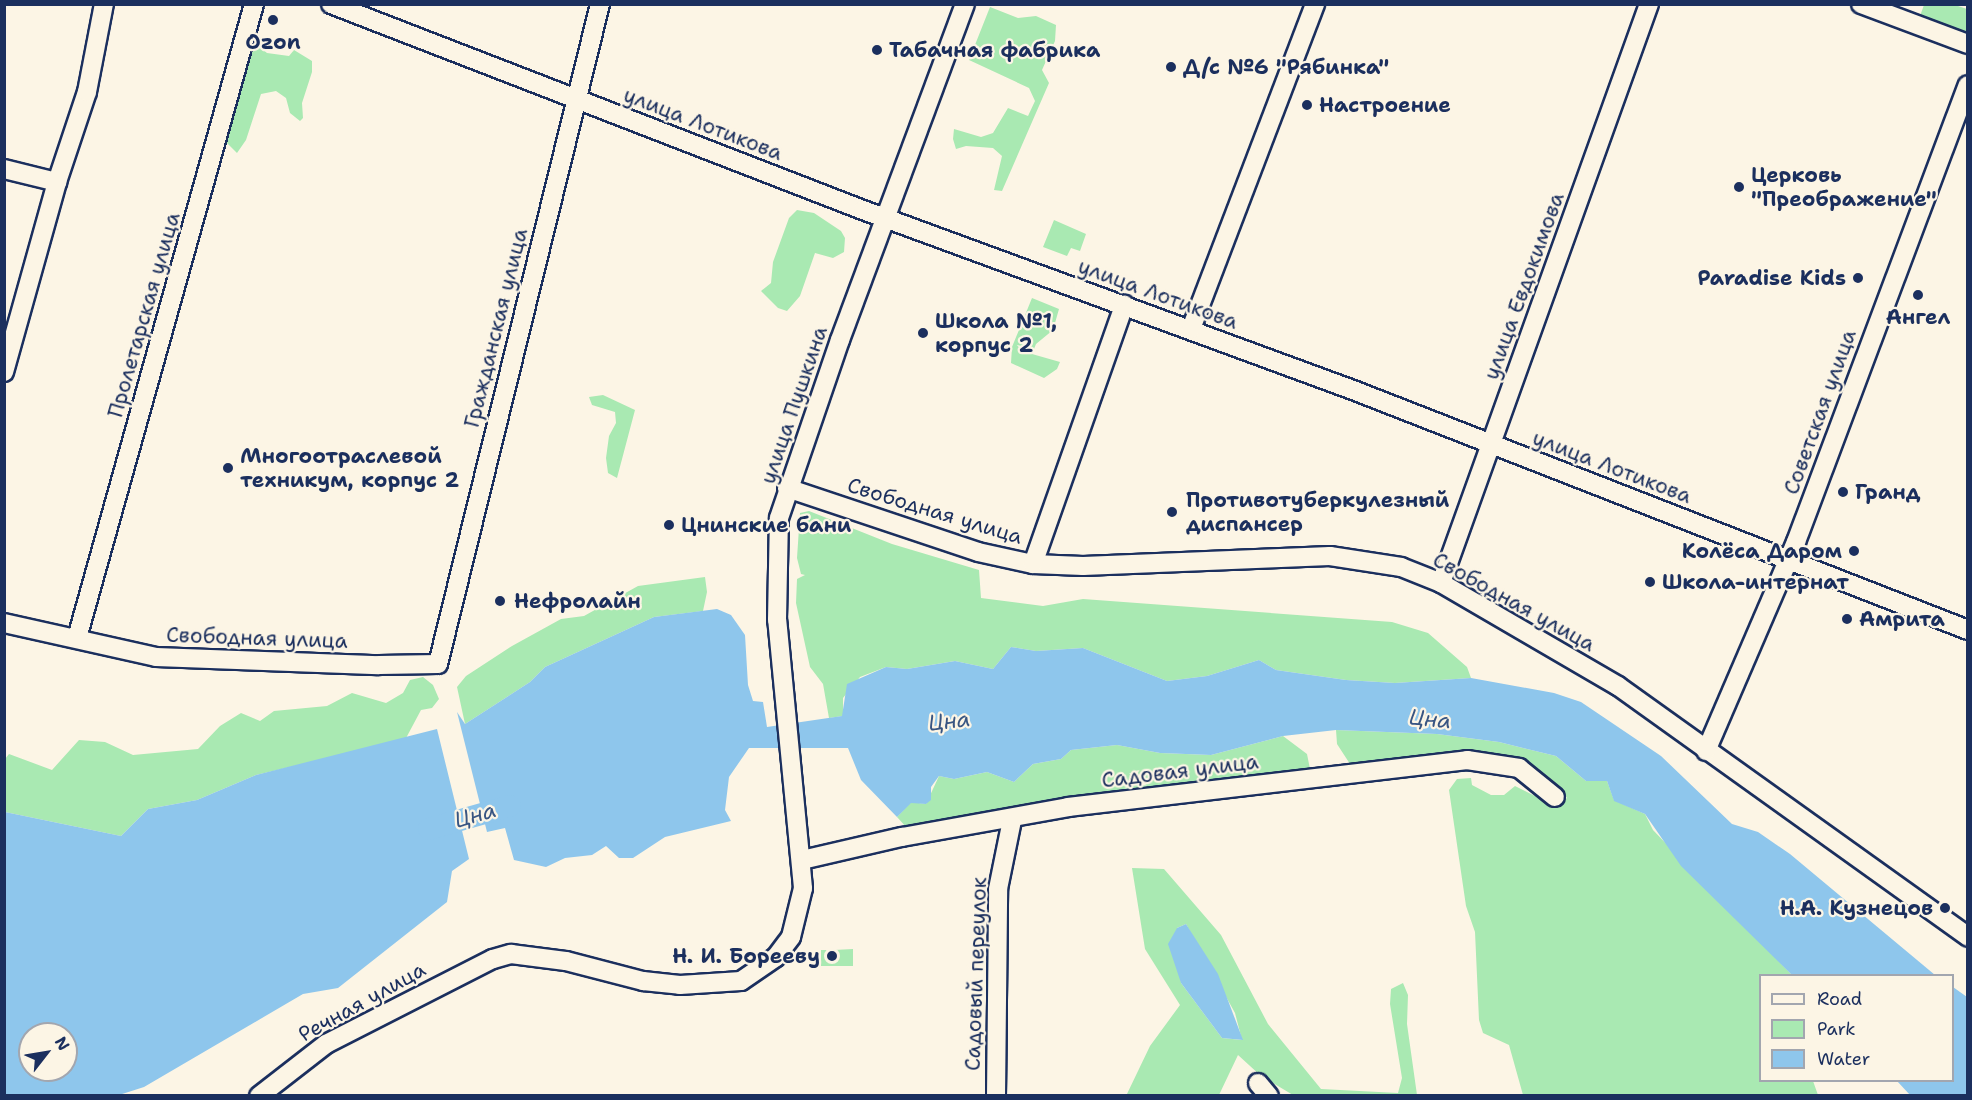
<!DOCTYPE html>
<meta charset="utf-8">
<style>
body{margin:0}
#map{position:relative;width:1972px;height:1100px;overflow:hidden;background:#fcf5e5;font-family:"Shantell Sans",sans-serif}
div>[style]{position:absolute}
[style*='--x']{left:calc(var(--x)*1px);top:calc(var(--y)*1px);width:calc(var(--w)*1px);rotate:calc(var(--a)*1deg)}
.green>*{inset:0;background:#a9e9b2}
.water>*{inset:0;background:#8ec6ec}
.river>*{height:22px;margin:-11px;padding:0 11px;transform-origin:11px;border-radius:11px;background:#8ec6ec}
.roads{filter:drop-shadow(2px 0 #1b2f5e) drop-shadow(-2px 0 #1b2f5e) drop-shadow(0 2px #1b2f5e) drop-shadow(0 -2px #1b2f5e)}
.minor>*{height:18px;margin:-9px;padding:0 9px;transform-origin:9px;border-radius:9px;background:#fcf5e5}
.dots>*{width:16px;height:16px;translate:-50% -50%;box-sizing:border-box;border:3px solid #fcf5e5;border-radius:50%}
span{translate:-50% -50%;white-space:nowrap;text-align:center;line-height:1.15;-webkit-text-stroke:4.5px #fcf5e5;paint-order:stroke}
.poi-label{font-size:21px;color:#1b2f5e;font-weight:700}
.left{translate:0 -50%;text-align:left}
.right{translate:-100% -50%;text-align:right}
.street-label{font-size:21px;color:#1b2f5e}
.water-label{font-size:22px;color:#385582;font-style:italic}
.frame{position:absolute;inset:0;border:6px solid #1b2f5e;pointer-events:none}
.legend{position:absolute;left:1759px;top:974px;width:195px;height:108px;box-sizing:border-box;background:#fcf5e5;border:2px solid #a2a6af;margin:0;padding:8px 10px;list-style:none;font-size:18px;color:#1b2f5e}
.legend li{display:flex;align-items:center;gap:12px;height:30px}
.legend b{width:30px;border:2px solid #a2a6af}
.north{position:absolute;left:18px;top:1022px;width:60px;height:60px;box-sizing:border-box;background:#fcf5e5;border:2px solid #a2a6af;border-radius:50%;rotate:59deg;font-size:16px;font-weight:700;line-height:24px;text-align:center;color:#1b2f5e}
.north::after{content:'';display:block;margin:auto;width:21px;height:27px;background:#1b2f5e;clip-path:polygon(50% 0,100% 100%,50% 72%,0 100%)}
</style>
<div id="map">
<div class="green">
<div style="clip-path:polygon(1924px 5px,1955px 5px,1967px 9px,1967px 34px,1920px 16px)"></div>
<div style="clip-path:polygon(990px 7px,1018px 18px,1036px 16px,1056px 25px,1055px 41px,1042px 70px,1049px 83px,1002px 191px,994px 190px,1002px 156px,993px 148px,966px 146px,956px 149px,953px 139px,954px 129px,981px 137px,993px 133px,1008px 108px,1028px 116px,1035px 101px,1029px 88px,969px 60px)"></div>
<div style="clip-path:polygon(255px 43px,267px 53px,289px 56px,294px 50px,312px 61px,312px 72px,302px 103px,303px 118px,300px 121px,290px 113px,286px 98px,276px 91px,261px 94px,246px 140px,237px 153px,225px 141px,246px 57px)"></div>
<div style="clip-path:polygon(797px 210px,814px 213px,841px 231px,845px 238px,844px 252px,833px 258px,815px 253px,800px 296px,787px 311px,778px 308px,761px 291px,771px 283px,773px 262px,789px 218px)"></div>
<div style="clip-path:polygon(1054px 220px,1086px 234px,1080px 251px,1071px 248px,1067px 256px,1043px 247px)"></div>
<div style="clip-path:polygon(1032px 298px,1059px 309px,1053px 330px,1036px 344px,1032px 354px,1060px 362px,1057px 369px,1044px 378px,1011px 363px,1012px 347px)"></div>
<div style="clip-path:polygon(603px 395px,635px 410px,617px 478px,608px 473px,606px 458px,609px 436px,616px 423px,615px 412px,592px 405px,589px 397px)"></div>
<div style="clip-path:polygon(809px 511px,892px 544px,979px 570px,981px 598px,1043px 606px,1083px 599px,1392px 622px,1428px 633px,1467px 667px,1471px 678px,1395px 683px,1346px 680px,1276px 670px,1259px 660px,1207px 676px,1167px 681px,1083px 648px,1036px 651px,1011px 647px,993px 669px,955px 661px,907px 669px,886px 667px,860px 677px,843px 698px,843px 716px,829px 718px,823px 684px,810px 667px,796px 603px,797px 579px,805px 575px,801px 574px,797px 558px,800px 513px)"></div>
<div style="clip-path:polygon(705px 577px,707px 592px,703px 611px,654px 617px,545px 667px,530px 682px,465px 724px,457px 687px,466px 676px,512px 646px,561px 619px,584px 616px,638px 586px)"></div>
<div style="clip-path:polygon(423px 677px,433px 685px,439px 699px,432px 708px,421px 710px,405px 740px,256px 775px,197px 800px,148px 809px,121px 836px,5px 812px,5px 759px,9px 754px,52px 770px,79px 740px,105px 742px,133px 755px,198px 749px,220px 726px,241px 713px,260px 721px,274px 711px,327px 706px,352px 693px,386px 703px,403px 693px,410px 680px)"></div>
<div style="clip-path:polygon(1336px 730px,1437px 734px,1499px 742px,1556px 756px,1586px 781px,1607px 781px,1614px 800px,1645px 814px,1653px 830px,1792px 975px,1760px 976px,1760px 1080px,1813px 1081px,1818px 1095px,1523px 1095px,1509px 1045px,1483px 1033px,1479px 1020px,1475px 932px,1466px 906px,1449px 790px,1457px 779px,1471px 778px,1472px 785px,1491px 795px,1504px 795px,1515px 786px,1555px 806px,1567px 798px,1558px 786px,1540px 776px,1462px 752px,1350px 764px,1337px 744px)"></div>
<div style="clip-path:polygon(1283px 736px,1307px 754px,1311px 774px,1071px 796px,1004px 815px,945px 819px,907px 828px,897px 817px,911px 802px,926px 804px,939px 776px,954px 779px,987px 772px,1014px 782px,1033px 764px,1061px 759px,1071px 750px,1117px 745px,1160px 753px,1211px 755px)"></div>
<div style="clip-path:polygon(evenodd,1132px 868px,1164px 869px,1221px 935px,1268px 1024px,1321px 1089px,1398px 1093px,1402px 1078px,1390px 1004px,1391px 989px,1403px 983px,1408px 995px,1407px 1024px,1417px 1095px,1293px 1095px,1261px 1076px,1238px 1055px,1219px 1095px,1126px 1096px,1150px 1046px,1180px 1005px,1145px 949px,1132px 868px,1186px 924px,1235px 1013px,1242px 1040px,1222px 1038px,1181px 983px,1177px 928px,1186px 924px)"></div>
<div style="clip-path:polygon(853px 949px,853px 966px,821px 966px,821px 950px,828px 950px,828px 960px,834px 959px,834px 950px)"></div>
</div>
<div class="water">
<div style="clip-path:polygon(717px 609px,731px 615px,745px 635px,748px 685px,753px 701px,763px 702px,767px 727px,842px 716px,847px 684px,886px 667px,907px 669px,955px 661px,993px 669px,1011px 647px,1036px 651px,1083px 648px,1167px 681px,1207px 676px,1259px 660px,1276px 670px,1346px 680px,1395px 683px,1471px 678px,1554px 693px,1581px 702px,1661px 756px,1732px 824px,1758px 832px,1790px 854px,1935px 975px,1792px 975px,1681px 866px,1645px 814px,1614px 801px,1607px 781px,1586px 781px,1556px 756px,1499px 742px,1437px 734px,1336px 730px,1283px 736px,1211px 755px,1160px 753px,1117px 745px,1071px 750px,1061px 759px,1033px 764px,1014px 782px,987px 772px,954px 779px,939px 776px,931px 787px,931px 800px,926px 804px,911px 803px,897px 817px,861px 780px,848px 748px,749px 748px,729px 777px,725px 810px,731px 821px,665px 837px,633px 858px,619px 858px,606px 846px,592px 855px,565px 858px,546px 867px,514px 860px,505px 828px,487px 832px,457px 712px,465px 724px,530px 682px,545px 667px,654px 617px)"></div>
<div style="clip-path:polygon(evenodd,437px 729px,469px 859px,452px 871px,447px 902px,338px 988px,303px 994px,144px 1087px,119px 1095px,5px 1095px,5px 812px,121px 836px,148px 809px,197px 800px,256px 775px,437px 729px,30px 1034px,66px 1034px,66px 1070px,30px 1070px,30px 1034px)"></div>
<div style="clip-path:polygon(1186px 924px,1218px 974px,1243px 1040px,1222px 1038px,1181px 983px,1168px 944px,1177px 928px)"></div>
<div style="clip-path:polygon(1953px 987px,1967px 997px,1967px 1095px,1910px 1095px,1897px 1081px,1952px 1080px)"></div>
</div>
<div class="river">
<div style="--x:429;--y:829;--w:84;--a:-15.9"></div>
</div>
<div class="roads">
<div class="minor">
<div style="--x:331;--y:4;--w:570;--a:21.17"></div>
<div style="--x:863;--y:210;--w:522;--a:20.17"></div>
<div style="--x:1353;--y:390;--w:660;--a:21.32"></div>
<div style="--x:1861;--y:4;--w:114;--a:20.5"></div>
<div style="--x:4;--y:169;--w:55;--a:13.8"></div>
<div style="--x:1191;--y:329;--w:348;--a:-69.1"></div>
<div style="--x:4;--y:372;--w:197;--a:-74.4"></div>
<div style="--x:57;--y:182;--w:95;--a:-71.6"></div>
<div style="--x:87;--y:92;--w:90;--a:-79.1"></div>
<div style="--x:787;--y:488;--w:201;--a:18.5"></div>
<div style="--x:978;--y:552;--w:56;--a:12.3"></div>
<div style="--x:1033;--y:564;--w:50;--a:2.3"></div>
<div style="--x:1083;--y:566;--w:247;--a:-2.3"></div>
<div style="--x:1330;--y:556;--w:72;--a:8.8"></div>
<div style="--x:1401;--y:567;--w:43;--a:21.8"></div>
<div style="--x:1441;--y:583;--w:205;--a:30.2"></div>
<div style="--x:1618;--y:686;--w:431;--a:35.6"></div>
<div style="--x:1033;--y:564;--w:275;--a:-70.6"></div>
<div style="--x:1441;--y:583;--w:615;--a:-70.24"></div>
<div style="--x:4;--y:623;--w:156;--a:12.6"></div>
<div style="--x:156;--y:657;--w:223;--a:2.1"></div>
<div style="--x:379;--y:665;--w:59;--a:-1"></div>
<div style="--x:438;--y:664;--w:680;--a:-76.21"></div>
<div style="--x:77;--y:638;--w:658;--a:-74.4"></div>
<div style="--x:1706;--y:751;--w:228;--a:-66.7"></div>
<div style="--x:1796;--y:542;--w:488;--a:-69.4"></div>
<div style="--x:802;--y:860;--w:103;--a:-13"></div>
<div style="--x:902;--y:837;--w:169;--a:-10.2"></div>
<div style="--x:1068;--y:807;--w:402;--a:-6.7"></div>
<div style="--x:1467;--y:760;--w:53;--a:8.7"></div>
<div style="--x:1519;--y:768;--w:46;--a:38.9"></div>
<div style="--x:1258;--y:1083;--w:17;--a:50"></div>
<div style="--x:259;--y:1096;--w:85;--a:-37.8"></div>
<div style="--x:326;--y:1044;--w:187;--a:-27"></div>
<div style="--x:493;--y:959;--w:19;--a:-16"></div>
<div style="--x:511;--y:954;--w:55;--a:7.3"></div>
<div style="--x:566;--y:961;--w:80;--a:14.6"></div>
<div style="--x:643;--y:981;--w:37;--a:6"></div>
<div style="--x:680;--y:985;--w:61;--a:-3.8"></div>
<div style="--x:741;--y:981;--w:42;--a:-34.4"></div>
<div style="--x:776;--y:957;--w:25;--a:-53"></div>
<div style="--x:791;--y:937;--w:50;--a:-76.2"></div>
<div style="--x:803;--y:888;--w:269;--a:-95.5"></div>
<div style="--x:777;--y:620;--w:102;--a:-88.9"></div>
<div style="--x:779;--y:518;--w:188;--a:-71.1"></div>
<div style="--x:840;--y:340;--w:358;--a:-69.6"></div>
<div style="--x:996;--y:1096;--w:207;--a:-89.4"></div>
<div style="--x:998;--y:889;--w:70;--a:-78.5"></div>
</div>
</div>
<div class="dots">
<div style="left:273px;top:20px;background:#1b2f5e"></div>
<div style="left:877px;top:50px;background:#1b2f5e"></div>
<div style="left:1171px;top:67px;background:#1b2f5e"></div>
<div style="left:1307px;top:105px;background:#1b2f5e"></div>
<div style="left:1739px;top:187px;background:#1b2f5e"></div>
<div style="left:1858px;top:278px;background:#1b2f5e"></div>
<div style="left:1918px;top:295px;background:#1b2f5e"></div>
<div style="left:923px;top:333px;background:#1b2f5e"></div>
<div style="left:228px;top:468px;background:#1b2f5e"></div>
<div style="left:1843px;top:492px;background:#1b2f5e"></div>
<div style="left:1172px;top:512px;background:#1b2f5e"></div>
<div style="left:669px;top:525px;background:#1b2f5e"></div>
<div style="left:1854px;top:551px;background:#1b2f5e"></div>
<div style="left:1650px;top:582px;background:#1b2f5e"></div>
<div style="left:500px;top:601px;background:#1b2f5e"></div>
<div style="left:1847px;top:619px;background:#1b2f5e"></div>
<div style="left:1945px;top:908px;background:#1b2f5e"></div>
<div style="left:832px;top:956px;background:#1b2f5e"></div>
</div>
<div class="poi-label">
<span style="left:273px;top:42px">Ozon</span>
<span class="left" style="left:889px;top:50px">Табачная фабрика</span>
<span class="left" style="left:1183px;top:67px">Д/с №6 "Рябинка"</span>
<span class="left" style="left:1319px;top:105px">Настроение</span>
<span class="left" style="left:1751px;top:187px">Церковь<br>"Преображение"</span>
<span class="right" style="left:1846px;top:278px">Paradise Kids</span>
<span style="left:1918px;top:317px">Ангел</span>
<span class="left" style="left:935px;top:333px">Школа №1,<br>корпус 2</span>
<span class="left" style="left:240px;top:468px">Многоотраслевой<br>техникум, корпус 2</span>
<span class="left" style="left:1855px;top:492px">Гранд</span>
<span class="left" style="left:1186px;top:512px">Противотуберкулезный<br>диспансер</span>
<span class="left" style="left:681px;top:525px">Цнинские бани</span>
<span class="right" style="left:1842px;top:551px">Колёса Даром</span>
<span class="left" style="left:1662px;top:582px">Школа-интернат</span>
<span class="left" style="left:514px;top:601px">Нефролайн</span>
<span class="left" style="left:1859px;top:619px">Амрита</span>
<span class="right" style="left:1933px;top:908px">Н.А. Кузнецов</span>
<span class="right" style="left:820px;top:956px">Н. И. Борееву</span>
</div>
<div class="street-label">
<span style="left:703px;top:124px;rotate:21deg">улица Лотикова</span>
<span style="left:1524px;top:286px;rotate:-70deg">улица Евдокимова</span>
<span style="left:1158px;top:294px;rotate:20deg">улица Лотикова</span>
<span style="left:144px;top:315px;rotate:-74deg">Пролетарская улица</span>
<span style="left:496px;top:328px;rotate:-76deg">Гражданская улица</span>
<span style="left:794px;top:405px;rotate:-71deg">улица Пушкина</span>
<span style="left:1820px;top:412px;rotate:-70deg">Советская улица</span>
<span style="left:1612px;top:467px;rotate:21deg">улица Лотикова</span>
<span style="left:935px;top:511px;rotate:17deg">Свободная улица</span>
<span style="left:1514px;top:602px;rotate:29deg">Свободная улица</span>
<span style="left:257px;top:638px;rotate:2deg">Свободная улица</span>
<span style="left:1180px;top:771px;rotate:-7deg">Садовая улица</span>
<span style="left:976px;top:974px;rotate:-88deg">Садовый переулок</span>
<span style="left:362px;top:1002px;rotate:-29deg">Речная улица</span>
</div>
<div class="water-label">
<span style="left:1430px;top:719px;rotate:6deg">Цна</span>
<span style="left:949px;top:721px;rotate:-7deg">Цна</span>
<span style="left:475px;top:815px;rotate:-16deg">Цна</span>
</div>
<div class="frame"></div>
<ul class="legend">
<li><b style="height:8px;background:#fcf5e5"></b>Road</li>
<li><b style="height:16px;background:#a9e9b2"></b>Park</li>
<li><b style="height:16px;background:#8ec6ec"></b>Water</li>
</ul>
<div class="north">N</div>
</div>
